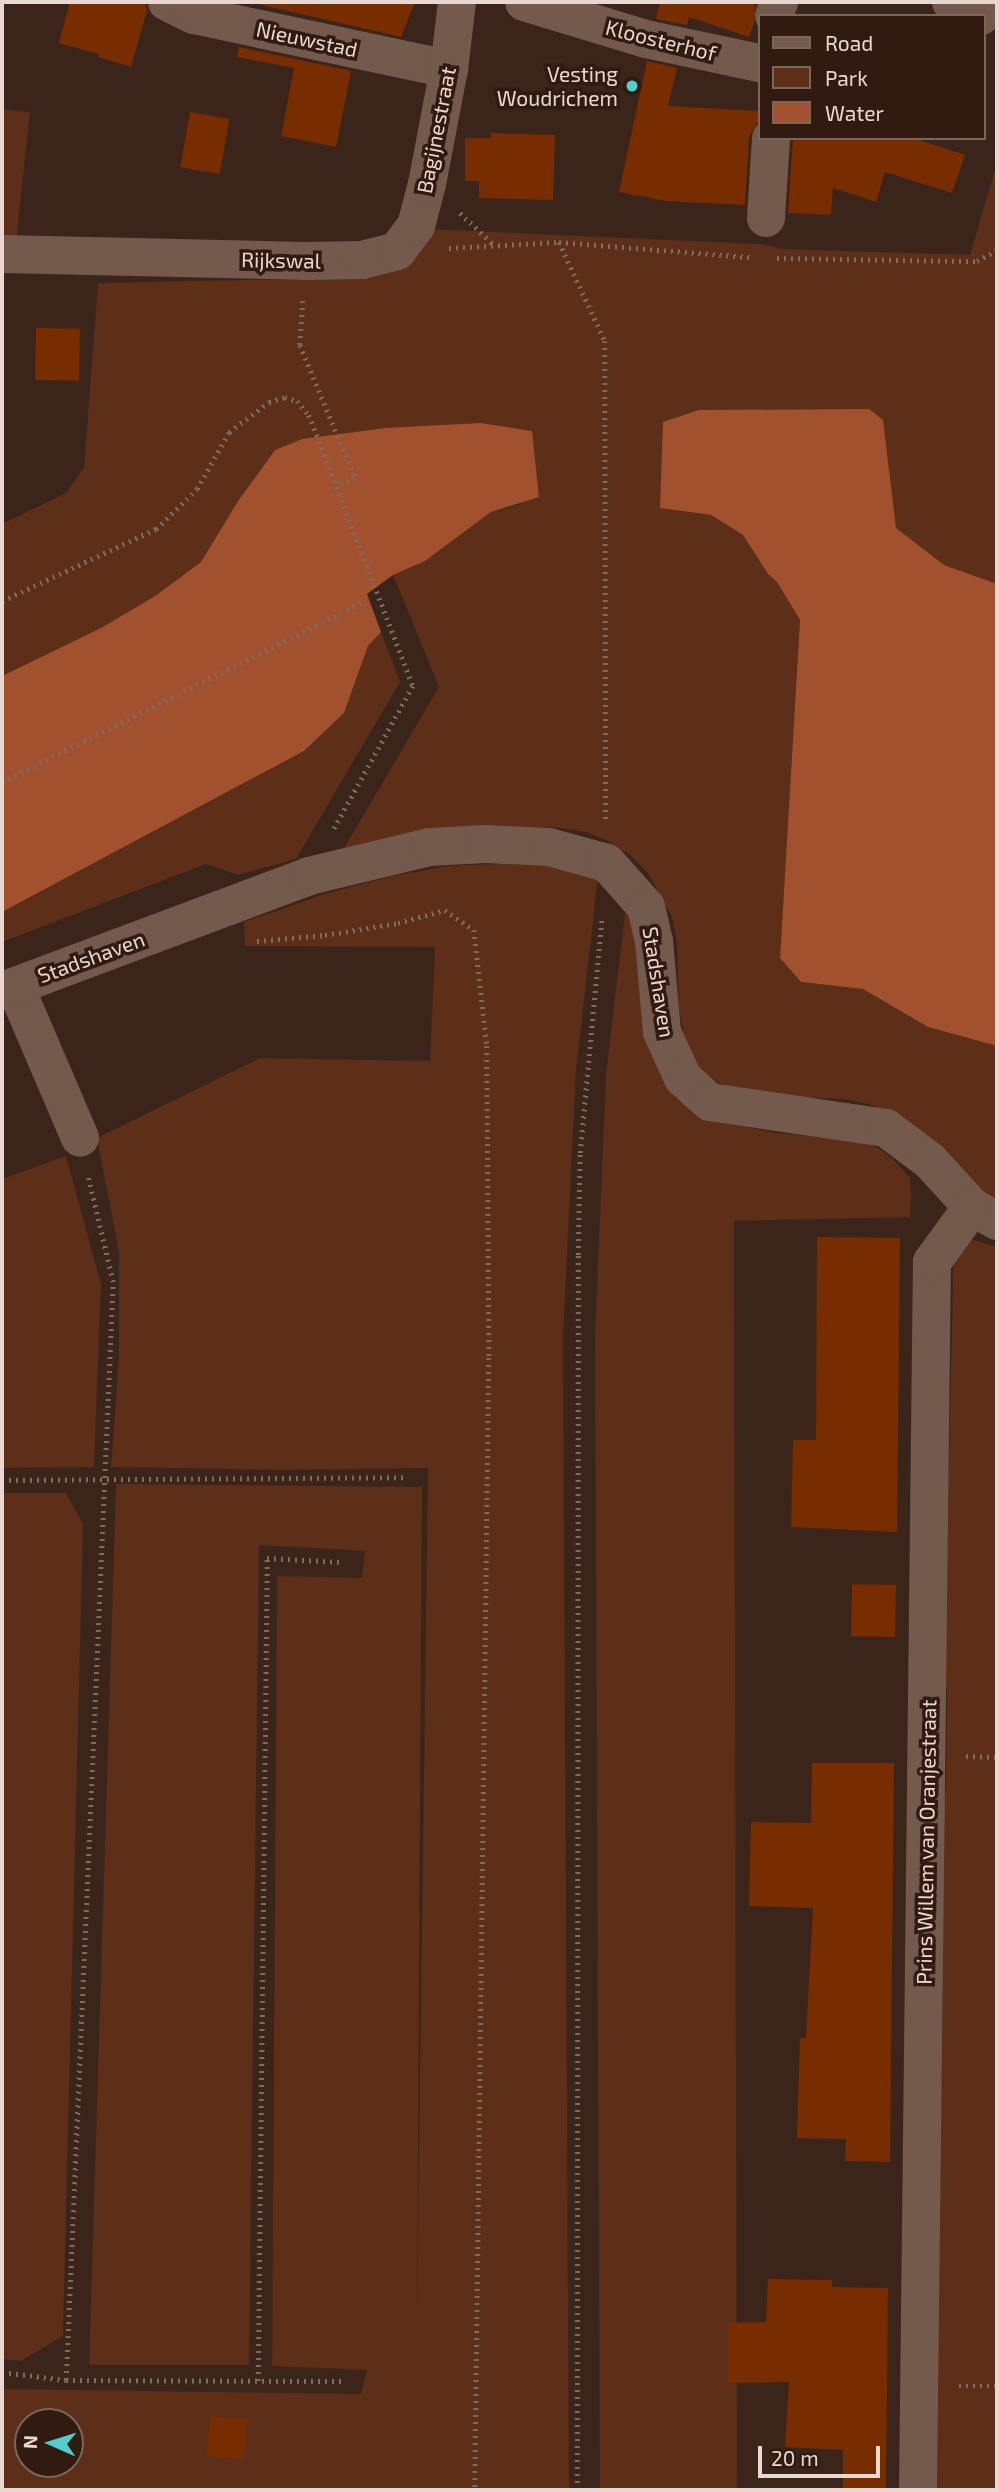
<!DOCTYPE html>
<style>
body{margin:0}
#map{position:relative;width:999px;height:2492px;overflow:hidden;background:#3b2419;font-family:"Exo 2",sans-serif}
div>[style]{position:absolute}
[style*='--x']{left:calc(var(--x)*1px);top:calc(var(--y)*1px);width:calc(var(--w)*1px);rotate:calc(var(--a)*1deg)}
.green>*{inset:0;background:#5d2e18;transform-origin:0 0}
.water>*{inset:0;background:#a1512d}
.building>*{inset:0;background:#782d01;transform-origin:0 0}
.path>*{height:4.5px;margin-top:-2.25px;transform-origin:0;background:repeating-linear-gradient(90deg,#7f6b62 0 2px,transparent 0 7px)}
.minor>*{height:38px;margin:-19px;padding:0 19px;transform-origin:19px;border-radius:19px;background:#74594d}
.dots>*{width:19px;height:19px;translate:-50% -50%;box-sizing:border-box;border:4px solid #311a10;border-radius:50%}
span{translate:-50% -50%;white-space:nowrap;text-align:center;line-height:1.15;-webkit-text-stroke:7px #311a10;paint-order:stroke}
.street-label{font-size:21px;color:#e9d8d2}
.poi-label{font-size:21px;color:#e9d8d2}
.right{translate:-100% -50%;text-align:right}
.frame{position:absolute;inset:0;border:4px solid #e9d8d2;pointer-events:none}
.legend{position:absolute;left:758px;top:14px;width:228px;height:126px;box-sizing:border-box;background:#311a10;border:2px solid #7b665e;margin:0;padding:9px 12px;list-style:none;font-size:21px;color:#e9d8d2}
.legend li{display:flex;align-items:center;gap:14px;height:35px}
.legend b{width:35px;border:2px solid #7b665e}
.north{position:absolute;left:14px;top:2408px;width:70px;height:70px;box-sizing:border-box;background:#311a10;border:2px solid #7b665e;border-radius:50%;rotate:273deg;font-size:19px;font-weight:700;line-height:28px;text-align:center;color:#e9d8d2}
.north::after{content:'';display:block;margin:auto;width:24px;height:32px;background:#53cdcb;clip-path:polygon(50% 0,100% 100%,50% 72%,0 100%)}
.scale{position:absolute;left:758px;top:2446px;width:122px;height:32px;box-sizing:border-box;border:4px solid #e9d8d2;border-top:0;padding-left:9px;font-size:21px;line-height:24px;white-space:nowrap;color:#e9d8d2;-webkit-text-stroke:5px #311a10;paint-order:stroke}
</style>
<div id="map">
<div class="green">
<div style="left:2px;top:109px;width:28px;height:136px;rotate:6deg"></div>
<div style="clip-path:polygon(997px 163px,997px 584px,944px 565px,895px 528px,883px 421px,660px 508px,711px 515px,743px 535px,768px 574px,777px 582px,800px 620px,780px 958px,801px 982px,863px 989px,928px 1027px,997px 1046px,997px 1203px,974px 1195px,899px 1117px,872px 1105px,845px 1099px,747px 1095px,729px 1090px,698px 1068px,688px 1052px,679px 1010px,677px 942px,672px 917px,648px 873px,630px 855px,608px 841px,586px 832px,554px 827px,443px 833px,340px 855px,439px 687px,393px 575px,425px 561px,491px 512px,522px 504px,385px 428px,302px 439px,275px 450px,238px 501px,201px 562px,155px 596px,101px 628px,2px 676px,2px 524px,66px 493px,84px 467px,98px 283px,349px 278px,424px 229px,760px 244px,783px 249px,970px 255px)"></div>
<div style="clip-path:polygon(381px 632px,400px 682px,296px 859px,238px 875px,206px 864px,2px 942px,2px 912px,304px 751px,344px 713px,368px 646px)"></div>
<div style="clip-path:polygon(evenodd,551px 862px,598px 877px,576px 1071px,563px 1336px,569px 2490px,2px 2490px,2px 2389px,361px 2394px,367px 2370px,272px 2366px,277px 1576px,362px 1578px,365px 1551px,259px 1545px,249px 2365px,89px 2365px,116px 1484px,422px 1487px,417px 2310px,428px 1468px,282px 1470px,111px 1467px,119px 1357px,119px 1252px,97px 1138px,260px 1058px,430px 1061px,435px 947px,245px 946px,244px 922px,325px 894px,393px 876px,448px 866px,551px 862px,28px 2422px,70px 2422px,70px 2464px,28px 2464px,28px 2422px)"></div>
<div style="clip-path:polygon(626px 905px,716px 1121px,776px 1133px,861px 1140px,880px 1149px,896px 1162px,910px 1178px,911px 1195px,910px 1217px,734px 1221px,737px 2490px,600px 2490px,595px 1336px,606px 1074px)"></div>
<div style="clip-path:polygon(66px 1156px,101px 1284px,94px 1467px,2px 1468px,2px 1179px)"></div>
<div style="clip-path:polygon(954px 1234px,997px 1247px,997px 2490px,936px 2490px,943px 1966px,942px 1792px,946px 1791px,947px 1686px,944px 1686px)"></div>
<div style="clip-path:polygon(2px 1493px,66px 1493px,83px 1524px,63px 2336px,21px 2361px,2px 2359px)"></div>
</div>
<div class="water">
<div style="clip-path:polygon(869px 409px,883px 420px,896px 528px,944px 565px,997px 584px,997px 1046px,928px 1027px,863px 989px,801px 982px,780px 958px,800px 620px,777px 582px,768px 574px,743px 535px,711px 515px,660px 508px,663px 422px,699px 410px)"></div>
<div style="clip-path:polygon(480px 423px,532px 431px,539px 497px,491px 512px,425px 561px,393px 575px,367px 594px,381px 632px,368px 646px,344px 713px,304px 751px,2px 912px,2px 676px,101px 628px,155px 596px,201px 562px,238px 501px,275px 450px,302px 439px,385px 428px)"></div>
</div>
<div class="building">
<div style="clip-path:polygon(70px 2px,145px 2px,147px 10px,131px 67px,98px 57px,99px 54px,59px 43px)"></div>
<div style="clip-path:polygon(248px 2px,415px 2px,401px 37px)"></div>
<div style="clip-path:polygon(660px 2px,756px 2px,754px 23px,749px 37px,689px 17px,687px 25px,656px 19px)"></div>
<div style="clip-path:polygon(239px 47px,351px 71px,336px 147px,281px 136px,294px 68px,237px 57px)"></div>
<div style="clip-path:polygon(647px 61px,677px 68px,668px 106px,759px 111px,759px 120px,749px 137px,745px 205px,666px 201px,619px 192px)"></div>
<div style="left:190px;top:112px;width:40px;height:56px;rotate:10deg"></div>
<div style="clip-path:polygon(491px 133px,555px 135px,553px 200px,479px 198px,479px 181px,465px 181px,465px 138px,491px 138px)"></div>
<div style="clip-path:polygon(793px 138px,913px 138px,965px 155px,952px 193px,885px 172px,876px 202px,833px 188px,831px 215px,788px 213px)"></div>
<div style="left:36px;top:328px;width:44px;height:52px;rotate:1deg"></div>
<div style="clip-path:polygon(817px 1237px,900px 1238px,897px 1532px,791px 1527px,793px 1440px,816px 1440px)"></div>
<div style="left:896px;top:1585px;width:52px;height:44px;rotate:91deg"></div>
<div style="clip-path:polygon(812px 1763px,894px 1763px,890px 2162px,845px 2161px,846px 2139px,797px 2138px,800px 2038px,806px 2038px,813px 1908px,749px 1906px,751px 1822px,811px 1823px)"></div>
<div style="clip-path:polygon(768px 2279px,832px 2280px,832px 2287px,888px 2288px,886px 2490px,843px 2490px,843px 2450px,785px 2447px,789px 2382px,728px 2383px,728px 2323px,766px 2322px)"></div>
<div style="left:210px;top:2416px;width:37px;height:40px;rotate:5deg"></div>
</div>
<div class="path">
<div style="--x:460;--y:213;--w:47;--a:43.3"></div>
<div style="--x:559;--y:242;--w:109;--a:65.1"></div>
<div style="--x:605;--y:341;--w:480;--a:89.9"></div>
<div style="--x:449;--y:248;--w:110;--a:-3.1"></div>
<div style="--x:559;--y:242;--w:193;--a:4.5"></div>
<div style="--x:777;--y:258;--w:200;--a:0.9"></div>
<div style="--x:977;--y:261;--w:23;--a:-29"></div>
<div style="--x:303;--y:301;--w:44;--a:93.9"></div>
<div style="--x:300;--y:345;--w:144;--a:67.5"></div>
<div style="--x:355;--y:478;--w:20;--a:156"></div>
<div style="--x:2;--y:601;--w:170;--a:-25.1"></div>
<div style="--x:156;--y:529;--w:57;--a:-44.3"></div>
<div style="--x:197;--y:489;--w:65;--a:-60.7"></div>
<div style="--x:229;--y:432;--w:50;--a:-36.9"></div>
<div style="--x:269;--y:402;--w:17;--a:-17"></div>
<div style="--x:285;--y:397;--w:13;--a:18"></div>
<div style="--x:297;--y:401;--w:18;--a:49"></div>
<div style="--x:309;--y:415;--w:290;--a:69"></div>
<div style="--x:413;--y:686;--w:163;--a:118.9"></div>
<div style="--x:2;--y:782;--w:403;--a:-26.5"></div>
<div style="--x:257;--y:941;--w:68;--a:-5"></div>
<div style="--x:325;--y:935;--w:74;--a:-9.3"></div>
<div style="--x:398;--y:923;--w:49;--a:-15.5"></div>
<div style="--x:445;--y:910;--w:35;--a:35"></div>
<div style="--x:474;--y:930;--w:117;--a:83.6"></div>
<div style="--x:487;--y:1046;--w:312;--a:89.6"></div>
<div style="--x:489;--y:1358;--w:1132;--a:90.71"></div>
<div style="--x:2;--y:1480;--w:403;--a:-0.4"></div>
<div style="--x:966;--y:1756;--w:31;--a:2"></div>
<div style="--x:2;--y:2372;--w:64;--a:7.1"></div>
<div style="--x:66;--y:2380;--w:280;--a:0.2"></div>
<div style="--x:66;--y:2380;--w:1099;--a:-87.55"></div>
<div style="--x:113;--y:1282;--w:108;--a:-103.4"></div>
<div style="--x:258;--y:2381;--w:823;--a:-89.37"></div>
<div style="--x:267;--y:1558;--w:72;--a:3.2"></div>
<div style="--x:959;--y:2386;--w:38;--a:0"></div>
<div style="--x:577;--y:2490;--w:1235;--a:-89.95"></div>
<div style="--x:578;--y:1255;--w:102;--a:-88.9"></div>
<div style="--x:580;--y:1153;--w:237;--a:-84.7"></div>
</div>
<div class="minor">
<div style="--x:167;--y:2;--w:30;--a:26"></div>
<div style="--x:194;--y:15;--w:261;--a:12"></div>
<div style="--x:524;--y:2;--w:127;--a:16.9"></div>
<div style="--x:646;--y:39;--w:116;--a:12"></div>
<div style="--x:951;--y:2;--w:33;--a:18"></div>
<div style="--x:982;--y:12;--w:4;--a:104"></div>
<div style="--x:774;--y:16;--w:15;--a:-70"></div>
<div style="--x:766;--y:218;--w:80;--a:-86.4"></div>
<div style="--x:2;--y:254;--w:303;--a:1.3"></div>
<div style="--x:305;--y:261;--w:57;--a:-1"></div>
<div style="--x:362;--y:260;--w:36;--a:-14"></div>
<div style="--x:397;--y:251;--w:31;--a:-53"></div>
<div style="--x:416;--y:226;--w:43;--a:-75.3"></div>
<div style="--x:427;--y:184;--w:117;--a:-79.2"></div>
<div style="--x:449;--y:69;--w:67;--a:-83.2"></div>
<div style="--x:15;--y:986;--w:165;--a:66.8"></div>
<div style="--x:2;--y:991;--w:328;--a:-20.5"></div>
<div style="--x:309;--y:876;--w:124;--a:-13.5"></div>
<div style="--x:430;--y:847;--w:55;--a:-3.1"></div>
<div style="--x:485;--y:844;--w:64;--a:2.7"></div>
<div style="--x:549;--y:847;--w:60;--a:15.4"></div>
<div style="--x:607;--y:863;--w:59;--a:48.4"></div>
<div style="--x:646;--y:907;--w:35;--a:77"></div>
<div style="--x:654;--y:941;--w:91;--a:85"></div>
<div style="--x:662;--y:1032;--w:51;--a:65.5"></div>
<div style="--x:683;--y:1078;--w:36;--a:42"></div>
<div style="--x:710;--y:1102;--w:178;--a:8.4"></div>
<div style="--x:886;--y:1128;--w:55;--a:36.9"></div>
<div style="--x:930;--y:1161;--w:62;--a:47.6"></div>
<div style="--x:972;--y:1207;--w:29;--a:29"></div>
<div style="--x:918;--y:2490;--w:1228;--a:-89.35"></div>
<div style="--x:932;--y:1262;--w:68;--a:-54"></div>
</div>
<div class="dots">
<div style="left:632px;top:86px;background:#53cdcb"></div>
</div>
<div class="street-label">
<span style="left:307px;top:39px;rotate:12deg">Nieuwstad</span>
<span style="left:661px;top:40px;rotate:14deg">Kloosterhof</span>
<span style="left:436px;top:130px;rotate:-79deg">Bagijnestraat</span>
<span style="left:281px;top:260px;rotate:1deg">Rijkswal</span>
<span style="left:91px;top:957px;rotate:-20deg">Stadshaven</span>
<span style="left:659px;top:982px;rotate:81deg">Stadshaven</span>
<span style="left:926px;top:1842px;rotate:-89deg">Prins Willem van Oranjestraat</span>
</div>
<div class="poi-label">
<span class="right" style="left:618px;top:86px">Vesting<br>Woudrichem</span>
</div>
<div class="frame"></div>
<ul class="legend">
<li><b style="height:9px;background:#74594d"></b>Road</li>
<li><b style="height:19px;background:#5d2e18"></b>Park</li>
<li><b style="height:19px;background:#a1512d"></b>Water</li>
</ul>
<div class="north">N</div>
<div class="scale">20 m</div>
</div>
